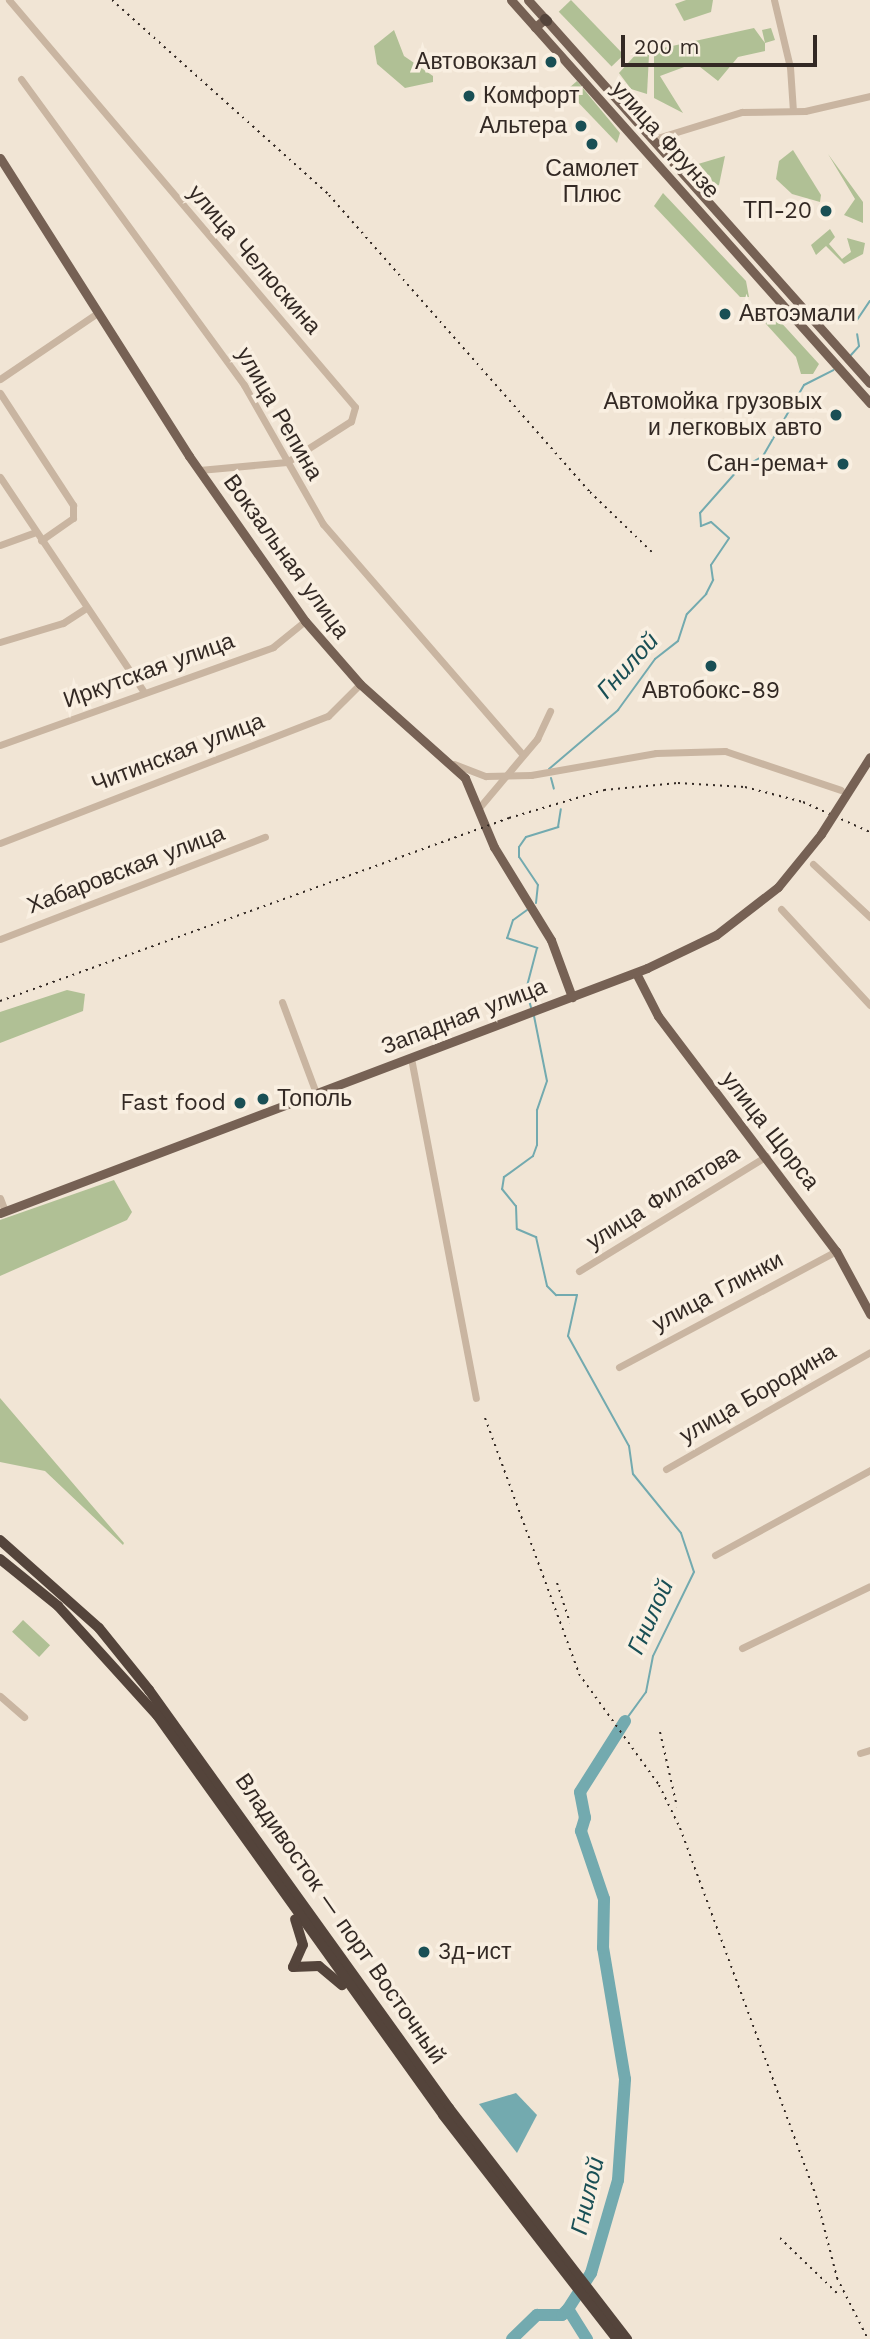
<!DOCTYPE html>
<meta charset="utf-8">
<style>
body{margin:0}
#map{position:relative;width:870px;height:2339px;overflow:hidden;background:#f1e5d5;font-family:"Work Sans",sans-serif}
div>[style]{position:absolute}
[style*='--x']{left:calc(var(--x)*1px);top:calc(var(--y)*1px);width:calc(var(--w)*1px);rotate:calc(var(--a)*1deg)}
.green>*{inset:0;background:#b0c095;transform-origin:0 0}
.water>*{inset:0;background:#73aaaf}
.stream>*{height:2px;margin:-1px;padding:0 1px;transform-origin:1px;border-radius:1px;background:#73aaaf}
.river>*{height:12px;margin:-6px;padding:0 6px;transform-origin:6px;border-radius:6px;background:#73aaaf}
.minor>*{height:7px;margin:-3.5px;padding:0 3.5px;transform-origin:3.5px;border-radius:3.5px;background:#c9b5a1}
.major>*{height:9px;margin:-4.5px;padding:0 4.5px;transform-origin:4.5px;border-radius:4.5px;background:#766154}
.highway>*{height:10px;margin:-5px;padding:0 5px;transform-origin:5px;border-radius:5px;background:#54443b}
.rail>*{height:2px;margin-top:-1px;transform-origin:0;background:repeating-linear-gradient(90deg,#332924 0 2px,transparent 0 7px)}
.major-bridge>*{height:9px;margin:-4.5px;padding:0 4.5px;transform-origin:4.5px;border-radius:4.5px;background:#766154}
.dots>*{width:19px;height:19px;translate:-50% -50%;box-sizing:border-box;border:4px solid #f9efe1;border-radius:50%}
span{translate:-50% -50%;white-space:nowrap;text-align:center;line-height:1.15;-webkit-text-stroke:7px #f9efe1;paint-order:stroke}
.poi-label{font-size:23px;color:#332924}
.right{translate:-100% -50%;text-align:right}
.left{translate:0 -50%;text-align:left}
.street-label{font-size:23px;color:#332924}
.water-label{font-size:24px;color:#194f55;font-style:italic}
.scale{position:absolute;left:621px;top:35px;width:196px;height:32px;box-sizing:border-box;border:4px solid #332924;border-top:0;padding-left:9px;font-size:21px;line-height:24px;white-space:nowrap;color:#332924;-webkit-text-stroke:5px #f9efe1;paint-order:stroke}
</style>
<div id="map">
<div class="green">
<div style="left:571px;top:0;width:76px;height:17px;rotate:46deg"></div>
<div style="clip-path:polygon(686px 0,713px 0,711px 12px,684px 21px,675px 4px)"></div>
<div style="clip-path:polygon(754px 28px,765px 43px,762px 30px,771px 28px,775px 40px,765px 43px,765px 51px,738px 57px,718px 81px,695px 63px,660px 76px,683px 113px,654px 98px,654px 50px)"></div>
<div style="clip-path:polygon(394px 30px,404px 56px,433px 76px,433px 82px,405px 88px,377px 64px,374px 46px)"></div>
<div style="clip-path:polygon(638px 52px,649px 55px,647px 94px,631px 89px,619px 73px)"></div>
<div style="clip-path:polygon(577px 81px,620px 133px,617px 143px,573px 97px,569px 88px)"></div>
<div style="clip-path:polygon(793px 150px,821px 195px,820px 202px,792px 194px,776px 179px,779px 161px)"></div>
<div style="clip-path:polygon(828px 154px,863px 202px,863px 223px,844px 215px,855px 199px)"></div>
<div style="clip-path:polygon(725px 156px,719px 185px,716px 186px,698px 164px)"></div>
<div style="clip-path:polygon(663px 193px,746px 281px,749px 297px,740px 297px,654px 206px)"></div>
<div style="clip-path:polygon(830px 229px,835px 237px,829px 244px,842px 259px,851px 252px,847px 238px,865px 243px,863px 254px,844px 264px,826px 246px,816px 255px,811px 245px)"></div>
<div style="clip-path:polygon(766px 306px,819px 364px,813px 374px,801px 374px,796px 357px,766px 324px,760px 312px)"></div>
<div style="clip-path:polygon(67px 990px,85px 994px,83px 1011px,0 1043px,0 1012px)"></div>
<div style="clip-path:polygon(114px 1180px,132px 1212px,127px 1220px,0 1276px,0 1220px)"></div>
<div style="clip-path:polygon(0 1398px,124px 1543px,123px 1545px,45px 1471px,0 1462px)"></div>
<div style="left:23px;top:1620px;width:37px;height:16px;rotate:43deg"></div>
</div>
<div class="water">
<div style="clip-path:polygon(516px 2093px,537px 2115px,517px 2153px,479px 2104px)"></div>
</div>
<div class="stream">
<div style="--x:857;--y:320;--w:23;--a:-56"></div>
<div style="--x:851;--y:355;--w:12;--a:-48"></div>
<div style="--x:859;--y:346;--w:12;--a:-99"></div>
<div style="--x:549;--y:769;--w:91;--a:-40.5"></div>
<div style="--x:618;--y:710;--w:63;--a:-54"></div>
<div style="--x:655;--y:659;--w:29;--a:-38"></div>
<div style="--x:678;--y:641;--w:28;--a:-72"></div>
<div style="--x:687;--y:614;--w:28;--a:-46"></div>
<div style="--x:706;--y:594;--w:16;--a:-63"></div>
<div style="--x:713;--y:580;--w:15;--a:-98"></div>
<div style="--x:711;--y:565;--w:32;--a:-56"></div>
<div style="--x:729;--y:538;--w:24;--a:-138"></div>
<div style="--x:711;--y:522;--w:11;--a:158"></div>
<div style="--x:701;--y:526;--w:13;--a:-94"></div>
<div style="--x:700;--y:513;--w:56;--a:-48.6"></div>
<div style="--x:737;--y:471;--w:30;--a:-30"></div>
<div style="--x:763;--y:456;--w:82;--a:-60"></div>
<div style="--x:804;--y:385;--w:33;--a:-27"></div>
<div style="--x:551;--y:778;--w:11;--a:75"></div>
<div style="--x:536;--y:903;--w:18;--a:-84"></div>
<div style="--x:538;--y:885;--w:34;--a:-124"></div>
<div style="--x:519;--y:857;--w:10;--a:-90"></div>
<div style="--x:519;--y:847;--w:12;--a:-55"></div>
<div style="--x:526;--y:837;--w:34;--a:-17"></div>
<div style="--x:558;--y:827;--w:18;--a:-81"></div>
<div style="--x:527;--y:910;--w:17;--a:144"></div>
<div style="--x:513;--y:920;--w:19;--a:108"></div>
<div style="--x:507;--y:938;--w:32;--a:18"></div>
<div style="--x:537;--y:948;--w:43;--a:104.7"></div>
<div style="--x:526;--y:990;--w:18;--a:74"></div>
<div style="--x:534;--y:1016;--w:66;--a:78.7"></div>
<div style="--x:547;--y:1081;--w:31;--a:109"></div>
<div style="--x:537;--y:1110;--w:35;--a:90"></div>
<div style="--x:537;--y:1145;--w:12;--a:110"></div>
<div style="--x:533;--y:1156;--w:36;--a:144"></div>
<div style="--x:504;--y:1177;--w:12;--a:99"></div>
<div style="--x:502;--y:1189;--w:22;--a:51"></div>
<div style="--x:516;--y:1206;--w:23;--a:88"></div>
<div style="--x:517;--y:1229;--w:21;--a:23"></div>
<div style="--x:536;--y:1237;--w:50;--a:77.3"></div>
<div style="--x:547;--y:1286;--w:13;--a:45"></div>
<div style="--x:556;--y:1295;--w:21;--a:0"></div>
<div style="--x:577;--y:1295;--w:42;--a:102.4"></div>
<div style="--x:568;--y:1336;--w:126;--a:61"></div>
<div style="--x:629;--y:1446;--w:28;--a:82"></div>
<div style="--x:633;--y:1474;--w:76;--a:50.9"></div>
<div style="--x:681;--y:1533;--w:41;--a:71.6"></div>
<div style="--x:694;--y:1572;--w:93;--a:116"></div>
<div style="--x:653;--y:1656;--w:37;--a:101"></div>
<div style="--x:646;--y:1692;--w:36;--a:126"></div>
</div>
<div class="river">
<div style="--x:568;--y:2309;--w:36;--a:58"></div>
<div style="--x:512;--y:2339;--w:35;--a:-44"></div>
<div style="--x:537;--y:2315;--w:25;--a:0"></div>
<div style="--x:562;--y:2315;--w:8;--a:-45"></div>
<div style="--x:568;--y:2309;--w:43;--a:-57.4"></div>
<div style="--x:591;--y:2273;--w:97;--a:-73.8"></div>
<div style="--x:618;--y:2180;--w:101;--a:-86"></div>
<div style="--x:625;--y:2079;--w:133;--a:-99.5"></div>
<div style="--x:603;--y:1948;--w:49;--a:-88.8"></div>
<div style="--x:604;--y:1899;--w:72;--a:-108.7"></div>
<div style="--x:581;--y:1831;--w:14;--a:-73"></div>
<div style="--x:585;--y:1818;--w:26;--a:-101"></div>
<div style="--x:580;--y:1792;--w:84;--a:-57.6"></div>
</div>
<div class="minor">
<div style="--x:9;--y:0;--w:534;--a:49.63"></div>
<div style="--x:355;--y:407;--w:15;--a:106"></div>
<div style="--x:351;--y:421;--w:76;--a:147.4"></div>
<div style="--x:287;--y:462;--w:88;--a:174.8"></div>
<div style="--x:774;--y:0;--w:69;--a:76.6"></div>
<div style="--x:790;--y:67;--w:44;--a:86.1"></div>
<div style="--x:21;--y:79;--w:379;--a:53.9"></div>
<div style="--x:244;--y:385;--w:160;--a:60.4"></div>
<div style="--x:323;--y:524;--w:304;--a:49.1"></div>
<div style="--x:654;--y:139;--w:92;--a:-17.1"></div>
<div style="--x:742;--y:112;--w:63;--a:-0.9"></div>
<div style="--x:805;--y:111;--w:67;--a:-13"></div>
<div style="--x:0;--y:379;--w:116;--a:-34.1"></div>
<div style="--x:0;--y:393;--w:134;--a:56.9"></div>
<div style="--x:73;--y:505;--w:13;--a:90"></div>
<div style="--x:73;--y:518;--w:39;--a:145"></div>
<div style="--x:0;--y:477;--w:257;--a:56.2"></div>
<div style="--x:0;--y:545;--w:37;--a:-20"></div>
<div style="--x:0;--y:642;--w:66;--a:-16.8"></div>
<div style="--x:63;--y:623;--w:27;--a:-33"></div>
<div style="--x:0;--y:745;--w:290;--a:-19.7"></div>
<div style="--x:273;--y:647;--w:41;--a:-39.1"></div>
<div style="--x:454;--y:764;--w:34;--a:21"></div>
<div style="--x:486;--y:776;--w:45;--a:-1.3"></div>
<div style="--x:531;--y:775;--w:127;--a:-10"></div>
<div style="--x:656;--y:753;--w:69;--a:-1.7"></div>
<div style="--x:725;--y:751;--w:122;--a:18.6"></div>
<div style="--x:478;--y:809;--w:92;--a:-49.9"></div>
<div style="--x:537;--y:739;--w:31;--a:-65"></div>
<div style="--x:0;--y:843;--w:352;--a:-21.2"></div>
<div style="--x:328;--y:716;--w:45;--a:-45"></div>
<div style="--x:813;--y:864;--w:78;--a:42.9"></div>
<div style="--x:781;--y:909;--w:131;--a:47.2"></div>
<div style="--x:0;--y:939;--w:284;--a:-21.1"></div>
<div style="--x:282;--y:1002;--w:97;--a:69.5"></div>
<div style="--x:411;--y:1058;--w:346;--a:79.2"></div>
<div style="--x:0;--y:1198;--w:14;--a:69"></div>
<div style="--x:579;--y:1271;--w:220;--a:-31.5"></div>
<div style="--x:619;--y:1367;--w:246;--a:-28.1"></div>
<div style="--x:666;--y:1469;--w:235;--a:-29.8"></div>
<div style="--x:715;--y:1555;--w:177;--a:-28.7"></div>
<div style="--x:742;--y:1648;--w:142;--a:-25.8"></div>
<div style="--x:0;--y:1696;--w:32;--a:41"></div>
<div style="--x:860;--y:1753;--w:10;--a:-17"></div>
</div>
<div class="major">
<div style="--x:511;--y:0;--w:540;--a:48.3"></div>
<div style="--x:528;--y:0;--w:25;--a:48"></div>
<div style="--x:545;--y:19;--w:13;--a:141"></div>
<div style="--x:547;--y:21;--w:485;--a:48.3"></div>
<div style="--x:0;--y:158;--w:353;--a:57.6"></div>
<div style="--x:189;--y:456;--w:202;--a:54.9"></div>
<div style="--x:305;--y:621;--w:84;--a:48.9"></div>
<div style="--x:360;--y:684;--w:141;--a:41.8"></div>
<div style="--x:465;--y:778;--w:75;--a:67.2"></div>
<div style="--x:494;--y:847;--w:109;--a:58.5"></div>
<div style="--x:551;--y:940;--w:61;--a:69.8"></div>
<div style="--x:636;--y:973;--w:48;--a:62.9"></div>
<div style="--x:658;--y:1016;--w:295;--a:52.9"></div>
<div style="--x:836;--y:1251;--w:72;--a:61.6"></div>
<div style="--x:0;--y:1213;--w:692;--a:-20.74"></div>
</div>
<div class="highway">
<div style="--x:545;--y:19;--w:3;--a:45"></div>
<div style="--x:0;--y:1540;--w:132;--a:41.6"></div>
<div style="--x:99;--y:1628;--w:80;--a:51.1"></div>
<div style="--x:149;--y:1690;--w:515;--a:54.33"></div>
<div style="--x:449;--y:2108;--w:292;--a:52.4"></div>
<div style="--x:0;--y:1559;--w:75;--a:39"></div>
<div style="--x:58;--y:1606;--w:147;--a:47.8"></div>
<div style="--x:157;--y:1715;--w:492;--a:54.4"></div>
<div style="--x:443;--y:2115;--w:284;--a:52.2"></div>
<div style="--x:293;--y:1967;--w:26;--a:-2"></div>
<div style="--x:319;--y:1966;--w:30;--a:40"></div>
<div style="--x:293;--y:1967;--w:24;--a:-66"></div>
<div style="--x:303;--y:1945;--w:27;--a:-107"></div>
</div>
<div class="rail">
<div style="--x:112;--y:0;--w:292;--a:41.9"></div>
<div style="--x:329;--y:195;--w:395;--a:48.7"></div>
<div style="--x:590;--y:492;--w:86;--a:44.1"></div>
<div style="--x:0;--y:1001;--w:541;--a:-19.77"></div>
<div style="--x:509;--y:818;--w:99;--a:-16.4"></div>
<div style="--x:604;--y:790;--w:74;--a:-5.4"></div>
<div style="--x:678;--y:783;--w:67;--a:3.4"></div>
<div style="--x:745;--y:787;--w:60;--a:14.5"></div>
<div style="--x:803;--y:802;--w:73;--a:24.1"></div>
<div style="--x:485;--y:1418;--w:273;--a:69.8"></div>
<div style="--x:579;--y:1674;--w:137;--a:54.2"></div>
<div style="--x:659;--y:1785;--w:48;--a:64"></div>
<div style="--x:680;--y:1828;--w:392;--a:69.7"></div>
<div style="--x:816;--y:2196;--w:85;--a:75.6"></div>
<div style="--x:837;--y:2278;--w:68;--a:63.1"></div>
<div style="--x:557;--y:1583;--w:42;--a:72"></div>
<div style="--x:660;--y:1732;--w:77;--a:77.2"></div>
<div style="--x:780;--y:2238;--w:82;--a:44"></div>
</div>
<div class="major-bridge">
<div style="--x:647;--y:968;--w:76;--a:-25.6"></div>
<div style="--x:716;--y:935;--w:78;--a:-37.7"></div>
<div style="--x:778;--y:887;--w:68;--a:-50.9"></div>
<div style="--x:821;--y:834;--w:91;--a:-57.5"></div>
</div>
<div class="dots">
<div style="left:551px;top:62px;background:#194f55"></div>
<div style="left:469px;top:96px;background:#194f55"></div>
<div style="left:581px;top:126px;background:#194f55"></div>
<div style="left:592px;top:144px;background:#194f55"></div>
<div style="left:826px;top:211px;background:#194f55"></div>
<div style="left:725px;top:314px;background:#194f55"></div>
<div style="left:836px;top:415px;background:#194f55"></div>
<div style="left:843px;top:464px;background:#194f55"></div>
<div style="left:711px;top:666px;background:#194f55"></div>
<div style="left:263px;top:1099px;background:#194f55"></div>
<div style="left:240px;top:1103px;background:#194f55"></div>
<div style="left:424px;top:1952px;background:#194f55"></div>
</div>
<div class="poi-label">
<span class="right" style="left:537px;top:62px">Автовокзал</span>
<span class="left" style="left:483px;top:96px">Комфорт</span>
<span class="right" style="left:567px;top:126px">Альтера</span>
<span style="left:592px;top:182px">Самолет<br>Плюс</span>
<span class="right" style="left:812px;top:211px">ТП-20</span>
<span class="left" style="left:739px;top:314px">Автоэмали</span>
<span class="right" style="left:822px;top:415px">Автомойка грузовых<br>и легковых авто</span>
<span class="right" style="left:829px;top:464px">Сан-рема+</span>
<span style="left:711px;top:691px">Автобокс-89</span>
<span class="left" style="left:277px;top:1099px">Тополь</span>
<span class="right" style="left:226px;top:1103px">Fast food</span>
<span class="left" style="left:438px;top:1952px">3д-ист</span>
</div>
<div class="street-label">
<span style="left:665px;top:140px;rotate:48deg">улица Фрунзе</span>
<span style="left:254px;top:260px;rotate:49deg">улица Челюскина</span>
<span style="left:279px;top:414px;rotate:60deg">улица Репина</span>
<span style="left:286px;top:557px;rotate:54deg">Вокзальная улица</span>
<span style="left:149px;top:671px;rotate:-20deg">Иркутская улица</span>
<span style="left:178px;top:753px;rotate:-21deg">Читинская улица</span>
<span style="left:126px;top:870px;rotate:-21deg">Хабаровская улица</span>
<span style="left:464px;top:1017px;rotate:-21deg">Западная улица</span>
<span style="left:770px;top:1131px;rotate:52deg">улица Щорса</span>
<span style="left:663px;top:1198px;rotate:-32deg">улица Филатова</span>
<span style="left:718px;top:1292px;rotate:-28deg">улица Глинки</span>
<span style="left:758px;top:1394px;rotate:-30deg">улица Бородина</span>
<span style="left:340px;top:1919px;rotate:55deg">Владивосток — порт Восточный</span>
</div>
<div class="water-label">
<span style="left:628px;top:666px;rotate:-48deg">Гнилой</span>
<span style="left:651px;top:1617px;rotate:-66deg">Гнилой</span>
<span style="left:588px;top:2196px;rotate:-77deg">Гнилой</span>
</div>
<div class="scale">200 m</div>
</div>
